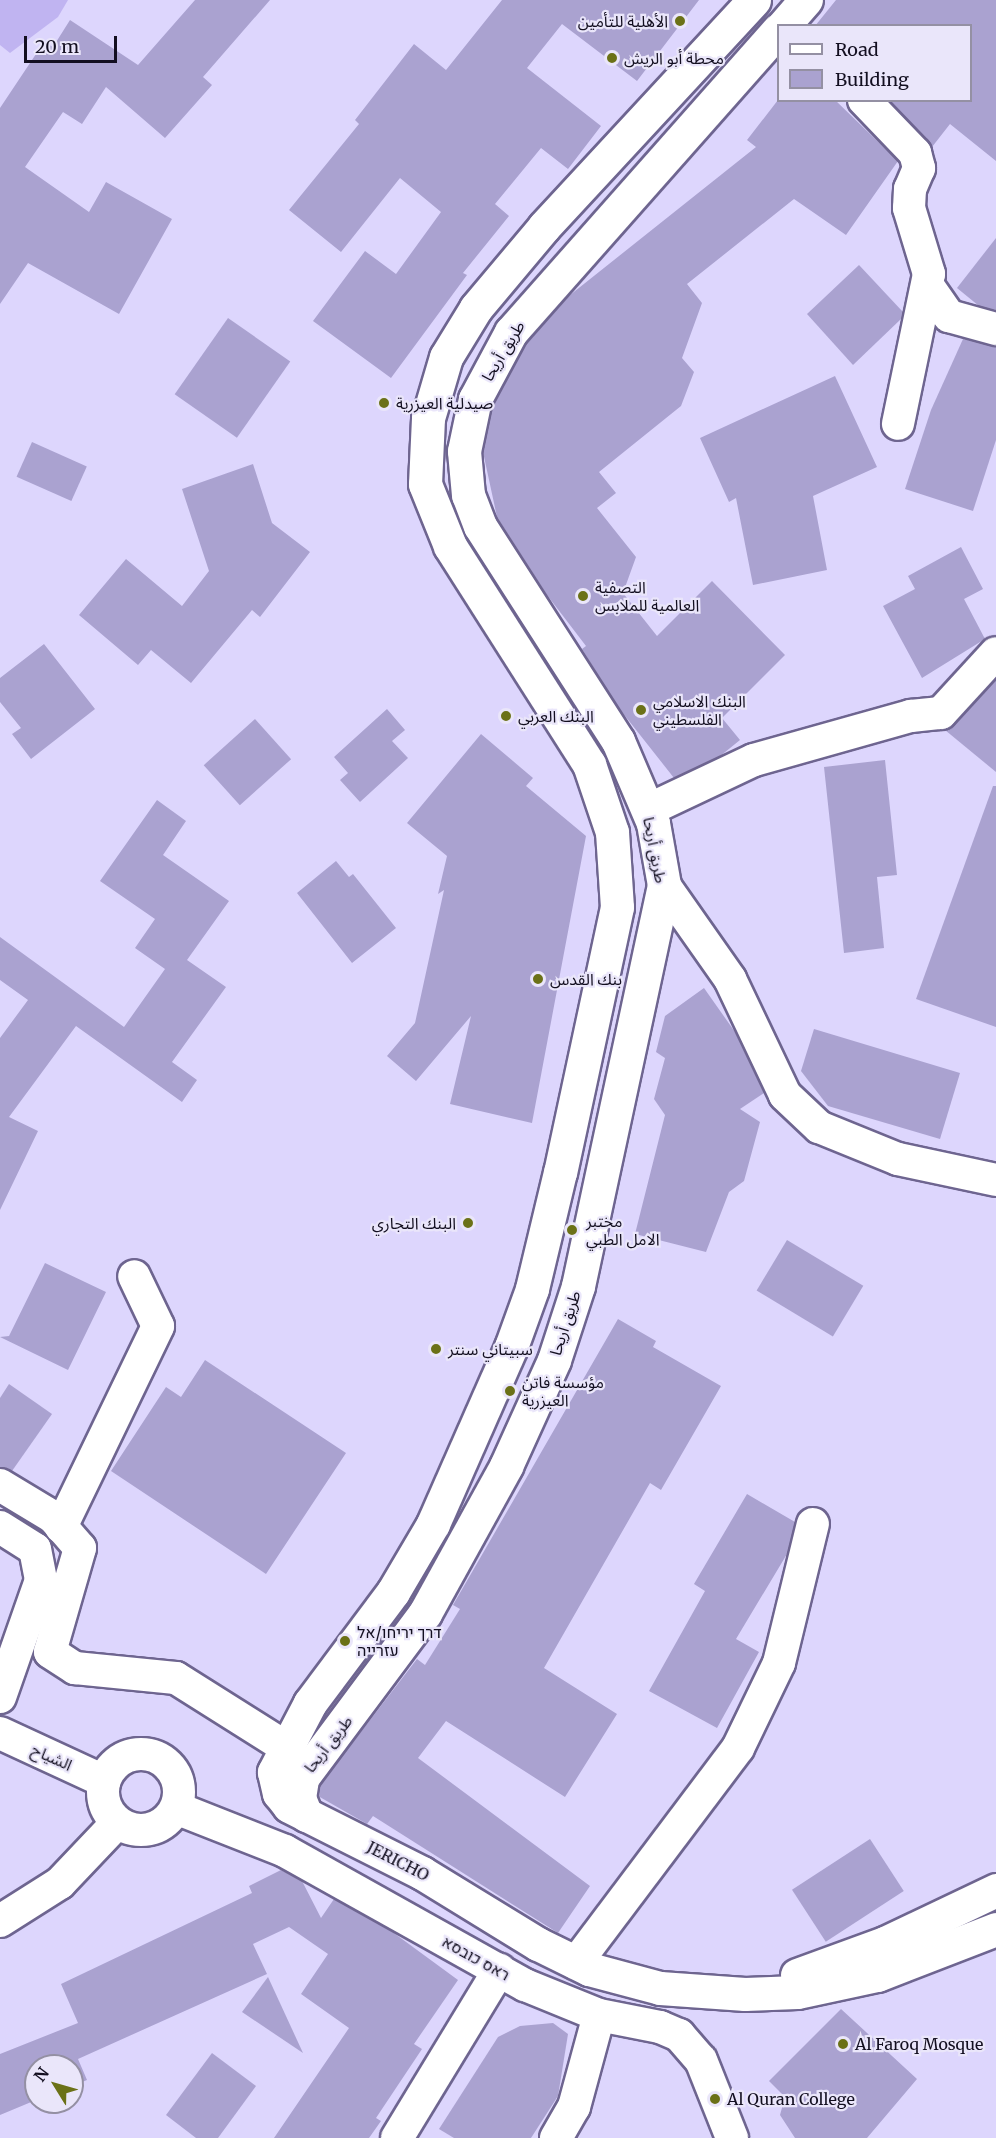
<!DOCTYPE html>
<meta charset="utf-8">
<style>
body{margin:0}
#map{position:relative;width:996px;height:2138px;overflow:hidden;background:#ddd6fd;font-family:Merriweather,"Noto Sans Arabic",Heebo,serif}
div>[style]{position:absolute}
[style*='--x']{left:calc(var(--x)*1px);top:calc(var(--y)*1px);width:calc(var(--w)*1px);rotate:calc(var(--a)*1deg)}
.green>*{inset:0;background:#c0b4f1}
.building>*{inset:0;background:#aaa2d0;transform-origin:0 0}
.roads{filter:drop-shadow(2px 0 #6e6590) drop-shadow(-2px 0 #6e6590) drop-shadow(0 2px #6e6590) drop-shadow(0 -2px #6e6590)}
.minor>*{height:32px;margin:-16px;padding:0 16px;transform-origin:16px;border-radius:16px;background:#fff}
.minor>.ring{margin:-16px;padding:0;box-sizing:content-box;background:none;border:32px solid #fff;border-radius:50%}
.major>*{height:33px;margin:-16.5px;padding:0 16.5px;transform-origin:16.5px;border-radius:16.5px;background:#fff}
.dots>*{width:16px;height:16px;translate:-50% -50%;box-sizing:border-box;border:3px solid #eae6fa;border-radius:50%}
span{translate:-50% -50%;white-space:nowrap;text-align:center;line-height:1.15;-webkit-text-stroke:4.5px #eae6fa;paint-order:stroke}
.poi-label{font-size:16px;color:#130f20}
.right{translate:-100% -50%;text-align:right}
.left{translate:0 -50%;text-align:left}
.street-label{font-size:16px;color:#130f20}
.legend{position:absolute;left:777px;top:24px;width:195px;height:78px;box-sizing:border-box;background:#eae6fa;border:2px solid #9490a3;margin:0;padding:8px 10px;list-style:none;font-size:18px;color:#130f20}
.legend li{display:flex;align-items:center;gap:12px;height:30px}
.legend b{width:30px;border:2px solid #9490a3}
.north{position:absolute;left:24px;top:2054px;width:60px;height:60px;box-sizing:border-box;background:#eae6fa;border:2px solid #9490a3;border-radius:50%;rotate:307deg;font-size:16px;font-weight:700;line-height:24px;text-align:center;color:#130f20}
.north::after{content:'';display:block;margin:auto;width:21px;height:27px;background:#6b7117;clip-path:polygon(50% 0,100% 100%,50% 72%,0 100%)}
.scale{position:absolute;left:24px;top:36px;width:93px;height:27px;box-sizing:border-box;border:3px solid #130f20;border-top:0;padding-left:8px;font-size:18px;line-height:21px;white-space:nowrap;color:#130f20;-webkit-text-stroke:4px #eae6fa;paint-order:stroke}
</style>
<div id="map">
<div class="green">
<div style="clip-path:polygon(0 0,68px 0,58px 17px,10px 53px,0 45px)"></div>
</div>
<div class="building">
<div style="clip-path:polygon(195px 0,270px 0,203px 77px,212px 85px,165px 138px,106px 87px,82px 124px,63px 112px,25px 167px,89px 212px,106px 182px,172px 219px,119px 314px,28px 263px,0 304px,0 108px,44px 42px,53px 47px,70px 20px,138px 65px)"></div>
<div style="clip-path:polygon(502px 0,699px 0,637px 81px,562px 24px,527px 68px,601px 126px,568px 169px,541px 148px,495px 204px,509px 216px,463px 273px,467px 275px,391px 378px,313px 321px,365px 251px,396px 274px,441px 212px,400px 178px,341px 252px,289px 210px,359px 124px,355px 120px,414px 44px,446px 70px)"></div>
<div style="clip-path:polygon(836px 0,996px 0,996px 161px,950px 124px,932px 147px,889px 100px,970px 100px,970px 26px,815px 26px)"></div>
<div style="clip-path:polygon(778px 100px,835px 100px,898px 161px,846px 235px,794px 199px,687px 284px,702px 303px,682px 358px,694px 372px,681px 406px,599px 472px,616px 493px,597px 508px,636px 557px,623px 593px,657px 636px,712px 581px,785px 655px,722px 718px,740px 740px,719px 757px,674px 778px,618px 707px,582px 649px,586px 646px,547px 595px,497px 517px,483px 452px,493px 406px,526px 343px,565px 299px,756px 147px,747px 140px)"></div>
<div style="clip-path:polygon(996px 238px,996px 310px,979px 306px,957px 288px)"></div>
<div style="clip-path:polygon(859px 265px,903px 312px,901px 319px,853px 365px,807px 314px)"></div>
<div style="left:228px;top:318px;width:76px;height:93px;rotate:35deg"></div>
<div style="clip-path:polygon(963px 339px,996px 346px,996px 440px,973px 511px,905px 489px,931px 410px)"></div>
<div style="clip-path:polygon(835px 376px,877px 467px,813px 496px,827px 570px,753px 585px,736px 498px,729px 502px,700px 438px)"></div>
<div style="left:32px;top:442px;width:60px;height:38px;rotate:24deg"></div>
<div style="clip-path:polygon(253px 464px,272px 523px,310px 552px,260px 617px,252px 610px,191px 683px,151px 650px,138px 665px,79px 615px,126px 559px,182px 606px,209px 571px,182px 489px)"></div>
<div style="clip-path:polygon(961px 547px,983px 589px,964px 599px,985px 639px,922px 678px,883px 606px,915px 589px,908px 576px)"></div>
<div style="clip-path:polygon(44px 644px,95px 709px,31px 759px,12px 734px,21px 728px,0 702px,0 678px)"></div>
<div style="clip-path:polygon(996px 680px,996px 772px,945px 730px)"></div>
<div style="clip-path:polygon(387px 709px,405px 730px,392px 741px,408px 758px,360px 802px,340px 780px,348px 773px,334px 757px)"></div>
<div style="left:255px;top:719px;width:54px;height:69px;rotate:48deg"></div>
<div style="clip-path:polygon(481px 734px,533px 778px,526px 786px,586px 836px,532px 1123px,450px 1104px,471px 1016px,416px 1081px,387px 1056px,415px 1023px,444px 890px,438px 894px,447px 856px,407px 823px)"></div>
<div style="clip-path:polygon(885px 760px,897px 875px,877px 877px,884px 948px,844px 953px,824px 767px)"></div>
<div style="clip-path:polygon(993px 786px,996px 786px,996px 1027px,916px 999px)"></div>
<div style="clip-path:polygon(157px 800px,186px 821px,163px 855px,229px 901px,187px 960px,226px 987px,172px 1062px,197px 1080px,182px 1102px,76px 1026px,9px 1117px,38px 1131px,0 1210px,0 1038px,28px 1000px,0 980px,0 937px,124px 1027px,165px 969px,135px 948px,155px 919px,100px 881px)"></div>
<div style="clip-path:polygon(336px 861px,349px 877px,353px 874px,396px 928px,352px 963px,297px 893px)"></div>
<div style="clip-path:polygon(704px 988px,735px 1032px,764px 1093px,740px 1109px,760px 1122px,744px 1181px,729px 1192px,706px 1252px,635px 1234px,665px 1115px,654px 1099px,665px 1058px,656px 1052px,665px 1016px)"></div>
<div style="clip-path:polygon(814px 1029px,960px 1073px,940px 1139px,828px 1106px,801px 1071px)"></div>
<div style="left:787px;top:1240px;width:89px;height:59px;rotate:31deg"></div>
<div style="clip-path:polygon(45px 1263px,106px 1292px,68px 1370px,0 1337px,9px 1336px)"></div>
<div style="clip-path:polygon(618px 1319px,656px 1341px,653px 1347px,721px 1386px,661px 1490px,650px 1483px,544px 1668px,617px 1714px,565px 1797px,446px 1721px,418px 1758px,590px 1886px,558px 1933px,373px 1816px,367px 1824px,318px 1796px,320px 1785px,417px 1659px,425px 1665px,460px 1609px,453px 1605px)"></div>
<div style="clip-path:polygon(205px 1360px,346px 1453px,266px 1574px,111px 1471px,166px 1387px,181px 1397px)"></div>
<div style="clip-path:polygon(9px 1384px,52px 1414px,12px 1471px,0 1467px,0 1398px)"></div>
<div style="clip-path:polygon(747px 1494px,795px 1522px,787px 1554px,736px 1639px,759px 1652px,717px 1728px,649px 1691px,705px 1591px,694px 1584px)"></div>
<div style="left:870px;top:1839px;width:62px;height:93px;rotate:57deg"></div>
<div style="clip-path:polygon(281px 1870px,302px 1881px,321px 1918px,334px 1899px,387px 1928px,458px 1980px,414px 2044px,422px 2049px,376px 2118px,381px 2121px,369px 2138px,274px 2138px,349px 2028px,301px 1994px,328px 1954px,289px 1927px,253px 1944px,267px 1974px,78px 2059px,87px 2080px,72px 2086px,72px 2066px,36px 2066px,36px 2100px,0 2115px,0 2054px,78px 2023px,61px 1984px,252px 1893px,249px 1886px)"></div>
<div style="clip-path:polygon(268px 1977px,303px 2053px,242px 2012px)"></div>
<div style="clip-path:polygon(841px 2009px,917px 2079px,867px 2138px,795px 2138px,780px 2115px,785px 2097px,769px 2081px)"></div>
<div style="clip-path:polygon(553px 2023px,568px 2034px,558px 2096px,531px 2138px,454px 2138px,439px 2129px,498px 2037px,520px 2026px)"></div>
<div style="clip-path:polygon(212px 2053px,256px 2086px,218px 2138px,196px 2138px,166px 2115px)"></div>
</div>
<div class="roads">
<div class="minor">
<div style="--x:864;--y:100;--w:74;--a:46.1"></div>
<div style="--x:915;--y:153;--w:16;--a:75"></div>
<div style="--x:919;--y:168;--w:23;--a:113"></div>
<div style="--x:910;--y:189;--w:19;--a:93"></div>
<div style="--x:909;--y:208;--w:69;--a:73.1"></div>
<div style="--x:929;--y:274;--w:153;--a:101.7"></div>
<div style="--x:928;--y:286;--w:37;--a:55"></div>
<div style="--x:949;--y:316;--w:49;--a:15.5"></div>
<div style="--x:648;--y:810;--w:117;--a:-25.3"></div>
<div style="--x:754;--y:760;--w:163;--a:-15.7"></div>
<div style="--x:911;--y:716;--w:30;--a:-6"></div>
<div style="--x:941;--y:713;--w:81;--a:-47.5"></div>
<div style="--x:664;--y:885;--w:115;--a:54.9"></div>
<div style="--x:730;--y:979;--w:128;--a:64.6"></div>
<div style="--x:785;--y:1095;--w:47;--a:43.3"></div>
<div style="--x:819;--y:1127;--w:85;--a:22.1"></div>
<div style="--x:898;--y:1159;--w:100;--a:12.1"></div>
<div style="--x:0;--y:1485;--w:62;--a:31.1"></div>
<div style="--x:53;--y:1517;--w:41;--a:48.9"></div>
<div style="--x:80;--y:1548;--w:108;--a:106.1"></div>
<div style="--x:50;--y:1652;--w:30;--a:33"></div>
<div style="--x:75;--y:1668;--w:101;--a:5.7"></div>
<div style="--x:176;--y:1678;--w:128;--a:32.2"></div>
<div style="--x:0;--y:1527;--w:41;--a:32.2"></div>
<div style="--x:35;--y:1549;--w:32;--a:79"></div>
<div style="--x:41;--y:1580;--w:124;--a:109.3"></div>
<div style="--x:61;--y:1527;--w:223;--a:-64.2"></div>
<div style="--x:158;--y:1326;--w:55;--a:-115.6"></div>
<div style="--x:0;--y:1733;--w:115;--a:24.8"></div>
<div class="ring" style="left:103px;top:1754px;width:44px;height:44px"></div>
<div style="--x:176;--y:1808;--w:117;--a:21.5"></div>
<div style="--x:285;--y:1851;--w:275;--a:29.2"></div>
<div style="--x:525;--y:1985;--w:80;--a:22.1"></div>
<div style="--x:599;--y:2015;--w:62;--a:11.1"></div>
<div style="--x:660;--y:2027;--w:21;--a:23"></div>
<div style="--x:679;--y:2035;--w:33;--a:49"></div>
<div style="--x:701;--y:2060;--w:84;--a:68.3"></div>
<div style="--x:0;--y:1921;--w:71;--a:-32.3"></div>
<div style="--x:60;--y:1883;--w:83;--a:-46.5"></div>
<div style="--x:576;--y:1963;--w:269;--a:-53"></div>
<div style="--x:738;--y:1748;--w:94;--a:-64.2"></div>
<div style="--x:779;--y:1663;--w:143;--a:-76.3"></div>
<div style="--x:397;--y:2138;--w:197;--a:-58.7"></div>
<div style="--x:556;--y:2138;--w:36;--a:-60"></div>
<div style="--x:574;--y:2107;--w:95;--a:-74.8"></div>
</div>
<div class="major">
<div style="--x:754;--y:0;--w:309;--a:132.8"></div>
<div style="--x:544;--y:227;--w:106;--a:130"></div>
<div style="--x:476;--y:308;--w:57;--a:121.5"></div>
<div style="--x:446;--y:357;--w:64;--a:106.4"></div>
<div style="--x:428;--y:418;--w:66;--a:92.6"></div>
<div style="--x:425;--y:484;--w:67;--a:68"></div>
<div style="--x:450;--y:546;--w:259;--a:57.5"></div>
<div style="--x:589;--y:764;--w:72;--a:71.3"></div>
<div style="--x:612;--y:832;--w:75;--a:86.2"></div>
<div style="--x:617;--y:907;--w:271;--a:102.1"></div>
<div style="--x:560;--y:1172;--w:120;--a:103.5"></div>
<div style="--x:532;--y:1289;--w:62;--a:109.9"></div>
<div style="--x:511;--y:1347;--w:193;--a:113.8"></div>
<div style="--x:433;--y:1524;--w:79;--a:120.5"></div>
<div style="--x:393;--y:1592;--w:139;--a:126.8"></div>
<div style="--x:310;--y:1703;--w:78;--a:117.6"></div>
<div style="--x:274;--y:1772;--w:22;--a:77"></div>
<div style="--x:279;--y:1793;--w:16;--a:52"></div>
<div style="--x:289;--y:1806;--w:149;--a:26.7"></div>
<div style="--x:422;--y:1873;--w:136;--a:31.5"></div>
<div style="--x:538;--y:1944;--w:57;--a:26.1"></div>
<div style="--x:589;--y:1969;--w:73;--a:15"></div>
<div style="--x:660;--y:1988;--w:85;--a:4"></div>
<div style="--x:745;--y:1994;--w:52;--a:-2.2"></div>
<div style="--x:797;--y:1992;--w:82;--a:-12"></div>
<div style="--x:877;--y:1975;--w:128;--a:-21.1"></div>
<div style="--x:783;--y:26;--w:35;--a:-49"></div>
<div style="--x:306;--y:1815;--w:18;--a:-112"></div>
<div style="--x:299;--y:1798;--w:20;--a:-81"></div>
<div style="--x:302;--y:1778;--w:206;--a:-53.3"></div>
<div style="--x:425;--y:1613;--w:168;--a:-61.1"></div>
<div style="--x:506;--y:1466;--w:116;--a:-65.6"></div>
<div style="--x:554;--y:1360;--w:78;--a:-72"></div>
<div style="--x:578;--y:1286;--w:410;--a:-77.9"></div>
<div style="--x:664;--y:885;--w:63;--a:-100.1"></div>
<div style="--x:653;--y:823;--w:89;--a:-113.1"></div>
<div style="--x:618;--y:741;--w:255;--a:-122.7"></div>
<div style="--x:480;--y:526;--w:33;--a:-111"></div>
<div style="--x:468;--y:495;--w:44;--a:-95.2"></div>
<div style="--x:464;--y:451;--w:53;--a:-78.1"></div>
<div style="--x:475;--y:399;--w:76;--a:-61.8"></div>
<div style="--x:511;--y:332;--w:403;--a:-48.5"></div>
<div style="--x:797;--y:1975;--w:94;--a:-20"></div>
<div style="--x:885;--y:1943;--w:123;--a:-25.5"></div>
</div>
</div>
<div class="dots">
<div style="left:680px;top:21px;background:#6b7117"></div>
<div style="left:612px;top:58px;background:#6b7117"></div>
<div style="left:384px;top:403px;background:#6b7117"></div>
<div style="left:583px;top:596px;background:#6b7117"></div>
<div style="left:641px;top:710px;background:#6b7117"></div>
<div style="left:506px;top:716px;background:#6b7117"></div>
<div style="left:538px;top:979px;background:#6b7117"></div>
<div style="left:468px;top:1223px;background:#6b7117"></div>
<div style="left:572px;top:1230px;background:#6b7117"></div>
<div style="left:436px;top:1349px;background:#6b7117"></div>
<div style="left:510px;top:1391px;background:#6b7117"></div>
<div style="left:345px;top:1641px;background:#6b7117"></div>
<div style="left:843px;top:2044px;background:#6b7117"></div>
<div style="left:715px;top:2099px;background:#6b7117"></div>
</div>
<div class="poi-label">
<span class="right" style="left:668px;top:21px">الأهلية للتأمين</span>
<span class="left" style="left:624px;top:58px">محطة أبو الريش</span>
<span class="left" style="left:396px;top:403px">صيدلية العيزرية</span>
<span class="left" style="left:595px;top:596px">التصفية<br>العالمية للملابس</span>
<span class="left" style="left:653px;top:710px">البنك الاسلامي<br>الفلسطيني</span>
<span class="left" style="left:518px;top:716px">البنك العربي</span>
<span class="left" style="left:550px;top:979px">بنك القدس</span>
<span class="left" style="left:586px;top:1230px">مختبر<br>الامل الطبي</span>
<span class="right" style="left:456px;top:1223px">البنك التجاري</span>
<span class="left" style="left:448px;top:1349px">سبيتاني سنتر</span>
<span class="left" style="left:522px;top:1391px">مؤسسة فاتن<br>العيزرية</span>
<span class="left" style="left:357px;top:1641px">דרך יריחו/אל<br>עזרייה</span>
<span class="left" style="left:855px;top:2044px">Al Faroq Mosque</span>
<span class="left" style="left:727px;top:2099px">Al Quran College</span>
</div>
<div class="street-label">
<span style="left:503px;top:351px;rotate:-59deg">طريق أريحا</span>
<span style="left:655px;top:850px;rotate:79deg">طريق أريحا</span>
<span style="left:565px;top:1323px;rotate:-72deg">طريق أريحا</span>
<span style="left:328px;top:1744px;rotate:-52deg">طريق أريحا</span>
<span style="left:52px;top:1757px;rotate:24deg">الشياح</span>
<span style="left:398px;top:1861px;rotate:27deg">JERICHO</span>
<span style="left:476px;top:1958px;rotate:29deg">ראס כובסא</span>
</div>
<ul class="legend">
<li><b style="height:8px;background:#fff"></b>Road</li>
<li><b style="height:16px;background:#aaa2d0"></b>Building</li>
</ul>
<div class="north">N</div>
<div class="scale">20 m</div>
</div>
